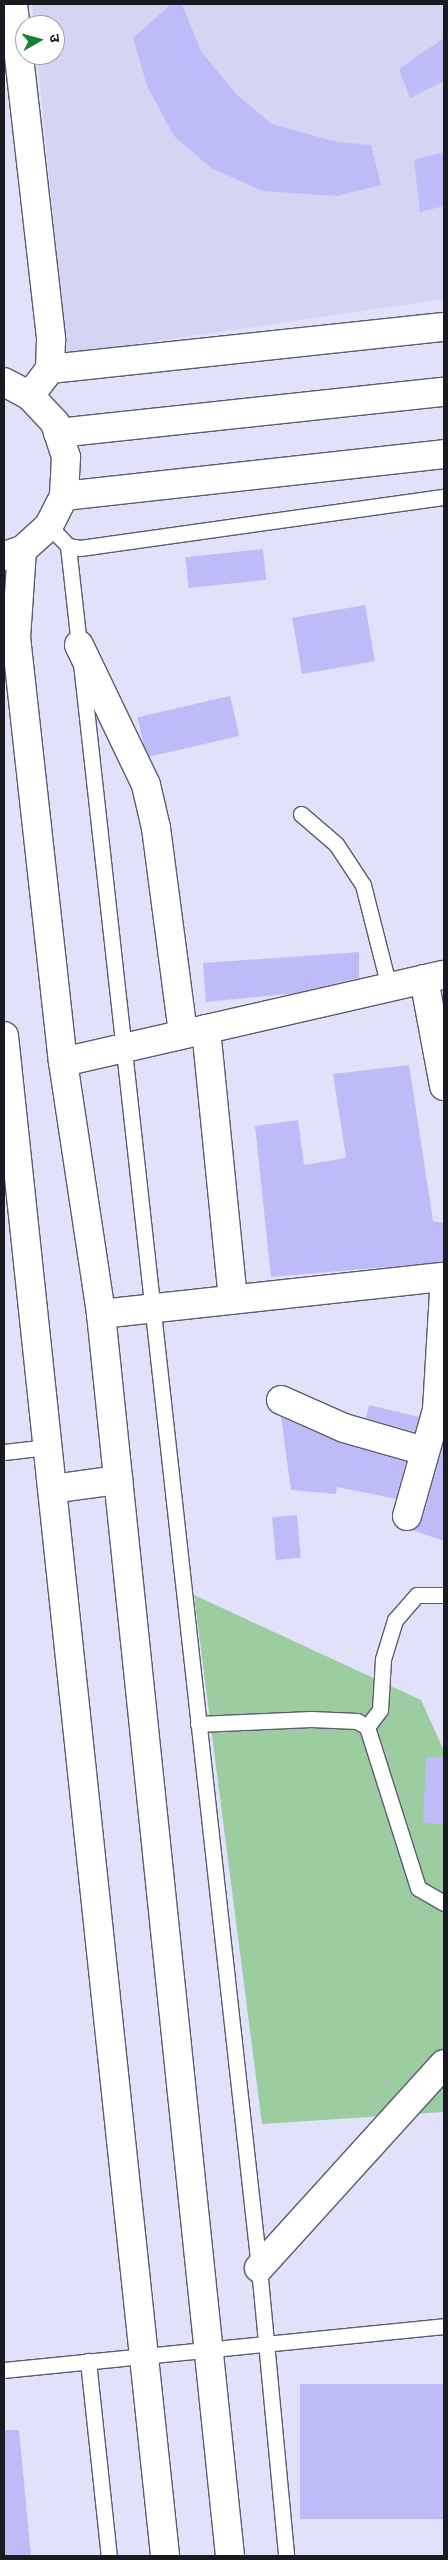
<!DOCTYPE html>
<meta charset="utf-8">
<style>
body{margin:0}
#map{position:relative;width:448px;height:2560px;overflow:hidden;background:#e1e1fa;font-family:"Nunito Sans","Noto Sans Devanagari",sans-serif}
div>[style]{position:absolute}
[style*='--x']{left:calc(var(--x)*1px);top:calc(var(--y)*1px);width:calc(var(--w)*1px);rotate:calc(var(--a)*1deg)}
.built>*{inset:0;background:#d4d4f3}
.green>*{inset:0;background:#9bcda1}
.building>*{inset:0;background:#bebcf8;transform-origin:0 0}
.roads{filter:drop-shadow(1px 0 #5c5b70) drop-shadow(-1px 0 #5c5b70) drop-shadow(0 1px #5c5b70) drop-shadow(0 -1px #5c5b70)}
.lane>*{height:15px;margin:-7.5px;padding:0 7.5px;transform-origin:7.5px;border-radius:7.5px;background:#fff}
.street>*{height:28px;margin:-14px;padding:0 14px;transform-origin:14px;border-radius:14px;background:#fff}
.secondary>*{height:28px;margin:-14px;padding:0 14px;transform-origin:14px;border-radius:14px;background:#fff}
span{translate:-50% -50%;white-space:nowrap;text-align:center;line-height:1.15;-webkit-text-stroke:4.5px #fff;paint-order:stroke}
.frame{position:absolute;inset:0;border:5px solid #1a1a23;pointer-events:none}
.north{position:absolute;left:15px;top:15px;width:50px;height:50px;box-sizing:border-box;background:#fff;border:1px solid #a3a3a7;border-radius:50%;rotate:83deg;font-size:14px;font-weight:700;line-height:20px;text-align:center;color:#1a1a23}
.north::after{content:'';display:block;margin:auto;width:18px;height:22px;background:#168136;clip-path:polygon(50% 0,100% 100%,50% 72%,0 100%)}
</style>
<div id="map">
<div class="built">
<div style="clip-path:polygon(32px 4px,444px 4px,444px 299px,67px 354px,37px 55px,55px 55px,55px 25px,34px 25px)"></div>
</div>
<div class="green">
<div style="clip-path:polygon(194px 1595px,421px 1700px,444px 1751px,444px 2112px,262px 2124px)"></div>
</div>
<div class="building">
<div style="clip-path:polygon(171px 4px,182px 4px,201px 51px,236px 94px,272px 124px,337px 142px,371px 145px,381px 185px,337px 196px,263px 191px,211px 168px,174px 136px,147px 86px,133px 38px)"></div>
<div style="clip-path:polygon(444px 38px,444px 81px,410px 98px,399px 69px)"></div>
<div style="clip-path:polygon(444px 152px,444px 206px,420px 212px,414px 160px)"></div>
<div style="left:263px;top:549px;width:31px;height:78px;rotate:84deg"></div>
<div style="left:365px;top:605px;width:57px;height:74px;rotate:80deg"></div>
<div style="left:230px;top:696px;width:41px;height:95px;rotate:77deg"></div>
<div style="clip-path:polygon(359px 952px,359px 978px,296px 993px,206px 1002px,203px 963px)"></div>
<div style="clip-path:polygon(409px 1065px,433px 1221px,444px 1223px,444px 1262px,271px 1277px,255px 1126px,298px 1120px,304px 1165px,346px 1158px,333px 1074px)"></div>
<div style="clip-path:polygon(369px 1405px,419px 1417px,415px 1432px,366px 1418px)"></div>
<div style="clip-path:polygon(281px 1417px,340px 1443px,406px 1462px,396px 1499px,337px 1487px,336px 1494px,291px 1490px)"></div>
<div style="clip-path:polygon(444px 1442px,444px 1541px,412px 1530px,422px 1520px)"></div>
<div style="left:297px;top:1515px;width:43px;height:25px;rotate:85deg"></div>
<div style="clip-path:polygon(426px 1757px,444px 1757px,444px 1824px,423px 1823px)"></div>
<div style="left:444px;top:2384px;width:135px;height:144px;rotate:90deg"></div>
<div style="clip-path:polygon(4px 2430px,19px 2430px,31px 2556px,4px 2556px)"></div>
</div>
<div class="roads">
<div class="lane">
<div style="--x:49;--y:526;--w:28;--a:46"></div>
<div style="--x:68;--y:546;--w:12;--a:9"></div>
<div style="--x:80;--y:548;--w:368;--a:-8"></div>
<div style="--x:68;--y:546;--w:1733;--a:83.67"></div>
<div style="--x:259;--y:2268;--w:289;--a:84.6"></div>
<div style="--x:301;--y:814;--w:46;--a:40.6"></div>
<div style="--x:336;--y:844;--w:49;--a:56.6"></div>
<div style="--x:363;--y:885;--w:105;--a:75.7"></div>
<div style="--x:4;--y:1452;--w:44;--a:-6.5"></div>
<div style="--x:198;--y:1724;--w:113;--a:-2.5"></div>
<div style="--x:311;--y:1719;--w:46;--a:2.5"></div>
<div style="--x:357;--y:1721;--w:12;--a:31"></div>
<div style="--x:367;--y:1727;--w:169;--a:72.4"></div>
<div style="--x:418;--y:1888;--w:30;--a:30"></div>
<div style="--x:367;--y:1727;--w:21;--a:-53"></div>
<div style="--x:380;--y:1710;--w:51;--a:-86.6"></div>
<div style="--x:383;--y:1659;--w:41;--a:-72.9"></div>
<div style="--x:395;--y:1620;--w:33;--a:-49"></div>
<div style="--x:417;--y:1595;--w:27;--a:0"></div>
<div style="--x:88;--y:2361;--w:196;--a:83.9"></div>
<div style="--x:4;--y:2370;--w:442;--a:-5.7"></div>
</div>
<div class="street">
<div style="--x:13;--y:4;--w:338;--a:83.5"></div>
<div style="--x:51;--y:340;--w:29;--a:92"></div>
<div style="--x:50;--y:369;--w:34;--a:127"></div>
<div style="--x:50;--y:369;--w:396;--a:-6.1"></div>
<div style="--x:79;--y:645;--w:155;--a:64.4"></div>
<div style="--x:146;--y:785;--w:44;--a:76.9"></div>
<div style="--x:156;--y:828;--w:208;--a:82.5"></div>
<div style="--x:424;--y:979;--w:109;--a:79.4"></div>
<div style="--x:206;--y:1029;--w:272;--a:84.3"></div>
<div style="--x:63;--y:1062;--w:391;--a:-12.9"></div>
<div style="--x:101;--y:1314;--w:345;--a:-6.2"></div>
<div style="--x:281;--y:1400;--w:69;--a:24"></div>
<div style="--x:344;--y:1428;--w:83;--a:16"></div>
<div style="--x:407;--y:1516;--w:110;--a:-74.2"></div>
<div style="--x:437;--y:1410;--w:119;--a:-86.6"></div>
<div style="--x:259;--y:2268;--w:275;--a:-47.8"></div>
</div>
<div class="secondary">
<div style="--x:4;--y:382;--w:30;--a:28"></div>
<div style="--x:30;--y:396;--w:37;--a:47"></div>
<div style="--x:55;--y:423;--w:36;--a:72"></div>
<div style="--x:66;--y:457;--w:39;--a:93"></div>
<div style="--x:64;--y:496;--w:34;--a:117"></div>
<div style="--x:49;--y:526;--w:36;--a:138"></div>
<div style="--x:22;--y:550;--w:18;--a:161"></div>
<div style="--x:58;--y:433;--w:388;--a:-6.1"></div>
<div style="--x:64;--y:496;--w:382;--a:-6.3"></div>
<div style="--x:22;--y:550;--w:87;--a:93.9"></div>
<div style="--x:16;--y:637;--w:428;--a:83.7"></div>
<div style="--x:63;--y:1062;--w:255;--a:81.4"></div>
<div style="--x:101;--y:1314;--w:1249;--a:84.07"></div>
<div style="--x:4;--y:1036;--w:1529;--a:83.95"></div>
<div style="--x:52;--y:1489;--w:67;--a:-7.8"></div>
</div>
</div>
<div class="frame"></div>
<div class="north">उ</div>
</div>
